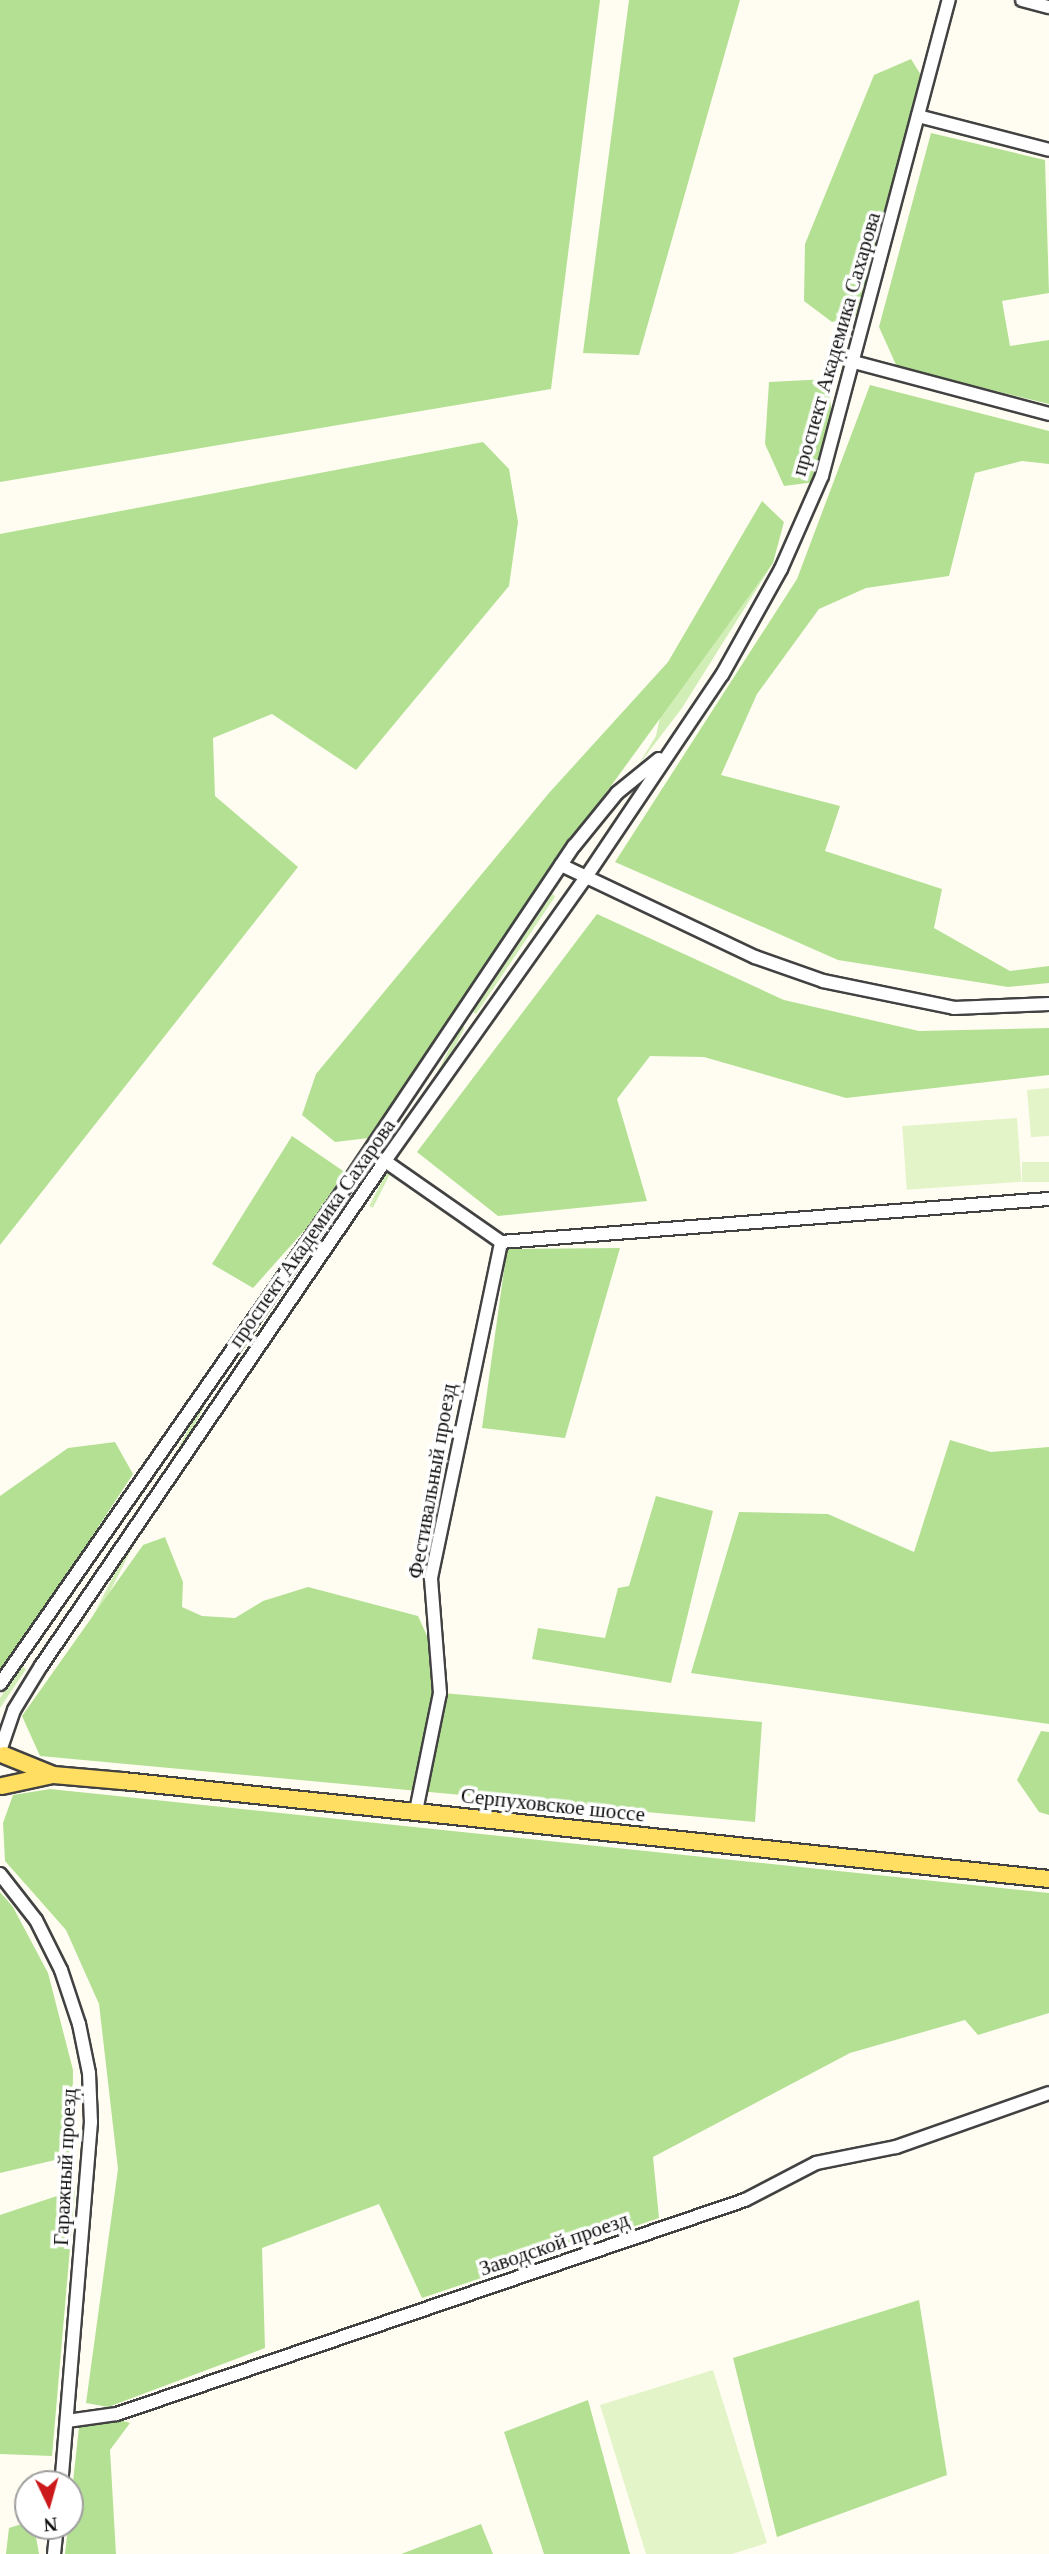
<!DOCTYPE html>
<meta charset="utf-8">
<style>
body{margin:0}
#map{position:relative;width:1049px;height:2554px;overflow:hidden;background:#fffdf1;font-family:"Times New Roman",serif}
div>[style]{position:absolute}
[style*='--x']{left:calc(var(--x)*1px);top:calc(var(--y)*1px);width:calc(var(--w)*1px);rotate:calc(var(--a)*1deg)}
.green>*{inset:0;background:#d1eeb6;transform-origin:0 0}
.forest>*{inset:0;background:#b4e094}
.pitch>*{inset:0;background:#e4f4c9;transform-origin:0 0}
.roads{filter:drop-shadow(2px 0 #424242) drop-shadow(-2px 0 #424242) drop-shadow(0 2px #424242) drop-shadow(0 -2px #424242)}
.minor>*{height:12px;margin:-6px;padding:0 6px;transform-origin:6px;border-radius:6px;background:#fff}
.major>*{height:16px;margin:-8px;padding:0 8px;transform-origin:8px;border-radius:8px;background:#ffde61}
span{translate:-50% -50%;white-space:nowrap;text-align:center;line-height:1.15;-webkit-text-stroke:7px #fff;paint-order:stroke}
.street-label{font-size:21px;color:#0f0f0f}
.north{position:absolute;left:14px;top:2470px;width:70px;height:70px;box-sizing:border-box;background:#fff;border:2px solid #9f9f9f;border-radius:50%;rotate:175deg;font-size:19px;font-weight:700;line-height:28px;text-align:center;color:#0f0f0f}
.north::after{content:'';display:block;margin:auto;width:24px;height:32px;background:#cc1a1c;clip-path:polygon(50% 0,100% 100%,50% 72%,0 100%)}
</style>
<div id="map">
<div class="green">
<div style="clip-path:polygon(773px 563px,682px 708px,637px 767px,656px 736px,660px 717px)"></div>
<div style="left:552px;top:894px;width:4px;height:142px;rotate:34deg"></div>
<div style="left:461px;top:1026px;width:4px;height:202px;rotate:27deg"></div>
<div style="clip-path:polygon(336px 1207px,340px 1210px,240px 1355px,237px 1352px)"></div>
<div style="left:202px;top:1402px;width:4px;height:299px;rotate:27deg"></div>
<div style="clip-path:polygon(22px 1666px,26px 1669px,0 1708px,0 1698px)"></div>
</div>
<div class="forest">
<div style="clip-path:polygon(0 0,600px 0,551px 389px,0 482px)"></div>
<div style="clip-path:polygon(629px 0,740px 0,639px 355px,583px 353px)"></div>
<div style="clip-path:polygon(911px 59px,924px 80px,863px 314px,832px 322px,804px 301px,805px 244px,874px 75px)"></div>
<div style="clip-path:polygon(931px 133px,1045px 160px,1049px 293px,1002px 301px,1010px 346px,1049px 340px,1049px 404px,897px 367px,879px 327px)"></div>
<div style="clip-path:polygon(828px 379px,834px 435px,815px 482px,784px 486px,765px 444px,769px 382px)"></div>
<div style="clip-path:polygon(870px 385px,1049px 431px,1049px 464px,1022px 461px,975px 473px,949px 576px,866px 588px,819px 609px,757px 694px,721px 775px,840px 806px,825px 851px,942px 889px,934px 928px,1010px 971px,1049px 966px,1049px 983px,1008px 987px,838px 960px,615px 862px,797px 579px)"></div>
<div style="clip-path:polygon(483px 442px,509px 469px,518px 522px,509px 586px,356px 770px,272px 714px,213px 738px,215px 796px,298px 867px,0 1245px,0 534px)"></div>
<div style="clip-path:polygon(762px 501px,784px 522px,773px 563px,608px 790px,369px 1138px,335px 1142px,302px 1115px,316px 1074px,549px 793px,668px 662px)"></div>
<div style="clip-path:polygon(597px 914px,784px 1000px,919px 1031px,1049px 1028px,1049px 1075px,846px 1098px,704px 1057px,650px 1056px,617px 1099px,647px 1201px,498px 1216px,417px 1152px)"></div>
<div style="clip-path:polygon(292px 1136px,352px 1177px,253px 1288px,212px 1264px)"></div>
<div style="clip-path:polygon(620px 1248px,565px 1438px,482px 1428px,507px 1249px)"></div>
<div style="clip-path:polygon(950px 1440px,991px 1452px,1049px 1447px,1049px 1724px,691px 1673px,739px 1512px,828px 1514px,914px 1552px)"></div>
<div style="clip-path:polygon(115px 1442px,133px 1474px,0 1677px,0 1496px,68px 1448px)"></div>
<div style="clip-path:polygon(656px 1496px,713px 1511px,671px 1683px,532px 1659px,538px 1628px,605px 1638px,618px 1588px,629px 1586px)"></div>
<div style="clip-path:polygon(165px 1537px,183px 1582px,182px 1607px,202px 1616px,235px 1618px,263px 1601px,308px 1587px,418px 1616px,428px 1638px,432px 1692px,762px 1722px,755px 1822px,40px 1756px,22px 1716px,143px 1545px)"></div>
<div style="clip-path:polygon(1041px 1731px,1049px 1732px,1049px 1815px,1039px 1812px,1017px 1780px)"></div>
<div style="clip-path:polygon(50px 1789px,1049px 1893px,1049px 2013px,978px 2035px,965px 2020px,850px 2053px,653px 2157px,659px 2218px,422px 2298px,379px 2204px,262px 2248px,265px 2348px,108px 2407px,86px 2403px,118px 2169px,99px 2004px,66px 1930px,5px 1861px,3px 1823px,13px 1795px)"></div>
<div style="clip-path:polygon(0 1892px,13px 1907px,48px 1973px,73px 2070px,72px 2156px,0 2173px)"></div>
<div style="clip-path:polygon(75px 2190px,52px 2456px,0 2454px,0 2215px)"></div>
<div style="clip-path:polygon(919px 2300px,947px 2475px,777px 2537px,733px 2358px)"></div>
<div style="clip-path:polygon(588px 2400px,630px 2554px,544px 2554px,504px 2432px)"></div>
<div style="clip-path:polygon(106px 2416px,130px 2423px,110px 2450px,116px 2554px,65px 2554px,79px 2427px)"></div>
<div style="clip-path:polygon(28px 2522px,34px 2526px,39px 2554px,6px 2554px,9px 2528px)"></div>
<div style="clip-path:polygon(481px 2524px,493px 2554px,401px 2554px)"></div>
</div>
<div class="pitch">
<div style="clip-path:polygon(1049px 1088px,1049px 1136px,1031px 1137px,1027px 1090px)"></div>
<div style="left:1017px;top:1118px;width:64px;height:115px;rotate:86deg"></div>
<div style="left:1049px;top:1162px;width:20px;height:27px;rotate:90deg"></div>
<div style="clip-path:polygon(713px 2370px,767px 2543px,732px 2554px,646px 2554px,600px 2405px)"></div>
</div>
<div class="roads">
<div class="minor">
<div style="--x:1022;--y:0;--w:28;--a:15"></div>
<div style="--x:918;--y:116;--w:135;--a:14.5"></div>
<div style="--x:854;--y:362;--w:202;--a:14.9"></div>
<div style="--x:561;--y:865;--w:215;--a:25.4"></div>
<div style="--x:755;--y:957;--w:72;--a:19.4"></div>
<div style="--x:823;--y:981;--w:134;--a:11.6"></div>
<div style="--x:954;--y:1008;--w:95;--a:-2.4"></div>
<div style="--x:385;--y:1161;--w:141;--a:34.9"></div>
<div style="--x:501;--y:1242;--w:550;--a:-4.49"></div>
<div style="--x:0;--y:1684;--w:592;--a:-55.18"></div>
<div style="--x:338;--y:1198;--w:424;--a:-56.2"></div>
<div style="--x:574;--y:846;--w:68;--a:-50.9"></div>
<div style="--x:617;--y:793;--w:54;--a:-39"></div>
<div style="--x:1;--y:1748;--w:40;--a:-71.1"></div>
<div style="--x:14;--y:1710;--w:52;--a:-58.5"></div>
<div style="--x:41;--y:1666;--w:611;--a:-55.74"></div>
<div style="--x:385;--y:1161;--w:344;--a:-54.7"></div>
<div style="--x:584;--y:880;--w:247;--a:-56.1"></div>
<div style="--x:722;--y:675;--w:121;--a:-60.9"></div>
<div style="--x:781;--y:569;--w:102;--a:-66.2"></div>
<div style="--x:822;--y:476;--w:493;--a:-75.1"></div>
<div style="--x:416;--y:1811;--w:120;--a:-78.5"></div>
<div style="--x:440;--y:1693;--w:115;--a:-94.5"></div>
<div style="--x:431;--y:1578;--w:343;--a:-78.2"></div>
<div style="--x:0;--y:1874;--w:58;--a:52"></div>
<div style="--x:36;--y:1920;--w:56;--a:63.4"></div>
<div style="--x:61;--y:1970;--w:57;--a:71.6"></div>
<div style="--x:79;--y:2024;--w:50;--a:78.5"></div>
<div style="--x:89;--y:2073;--w:49;--a:87.7"></div>
<div style="--x:91;--y:2122;--w:363;--a:94.7"></div>
<div style="--x:67;--y:2421;--w:50;--a:-8"></div>
<div style="--x:117;--y:2414;--w:663;--a:-18.82"></div>
<div style="--x:745;--y:2200;--w:80;--a:-27.5"></div>
<div style="--x:816;--y:2163;--w:82;--a:-11.3"></div>
<div style="--x:896;--y:2147;--w:162;--a:-19.4"></div>
<div style="--x:54;--y:2554;--w:28;--a:-84"></div>
</div>
<div class="major">
<div style="--x:4;--y:1755;--w:51;--a:22"></div>
<div style="--x:2;--y:1786;--w:52;--a:-12.2"></div>
<div style="--x:53;--y:1775;--w:70;--a:4.9"></div>
<div style="--x:123;--y:1781;--w:931;--a:6.04"></div>
</div>
</div>
<div class="street-label">
<span style="left:836px;top:344px;rotate:-74deg">проспект Академика Сахарова</span>
<span style="left:312px;top:1233px;rotate:-55deg">проспект Академика Сахарова</span>
<span style="left:432px;top:1481px;rotate:-80deg">Фестивальный проезд</span>
<span style="left:553px;top:1805px;rotate:6deg">Серпуховское шоссе</span>
<span style="left:65px;top:2167px;rotate:-87deg">Гаражный проезд</span>
<span style="left:554px;top:2244px;rotate:-19deg">Заводской проезд</span>
</div>
<div class="north">N</div>
</div>
